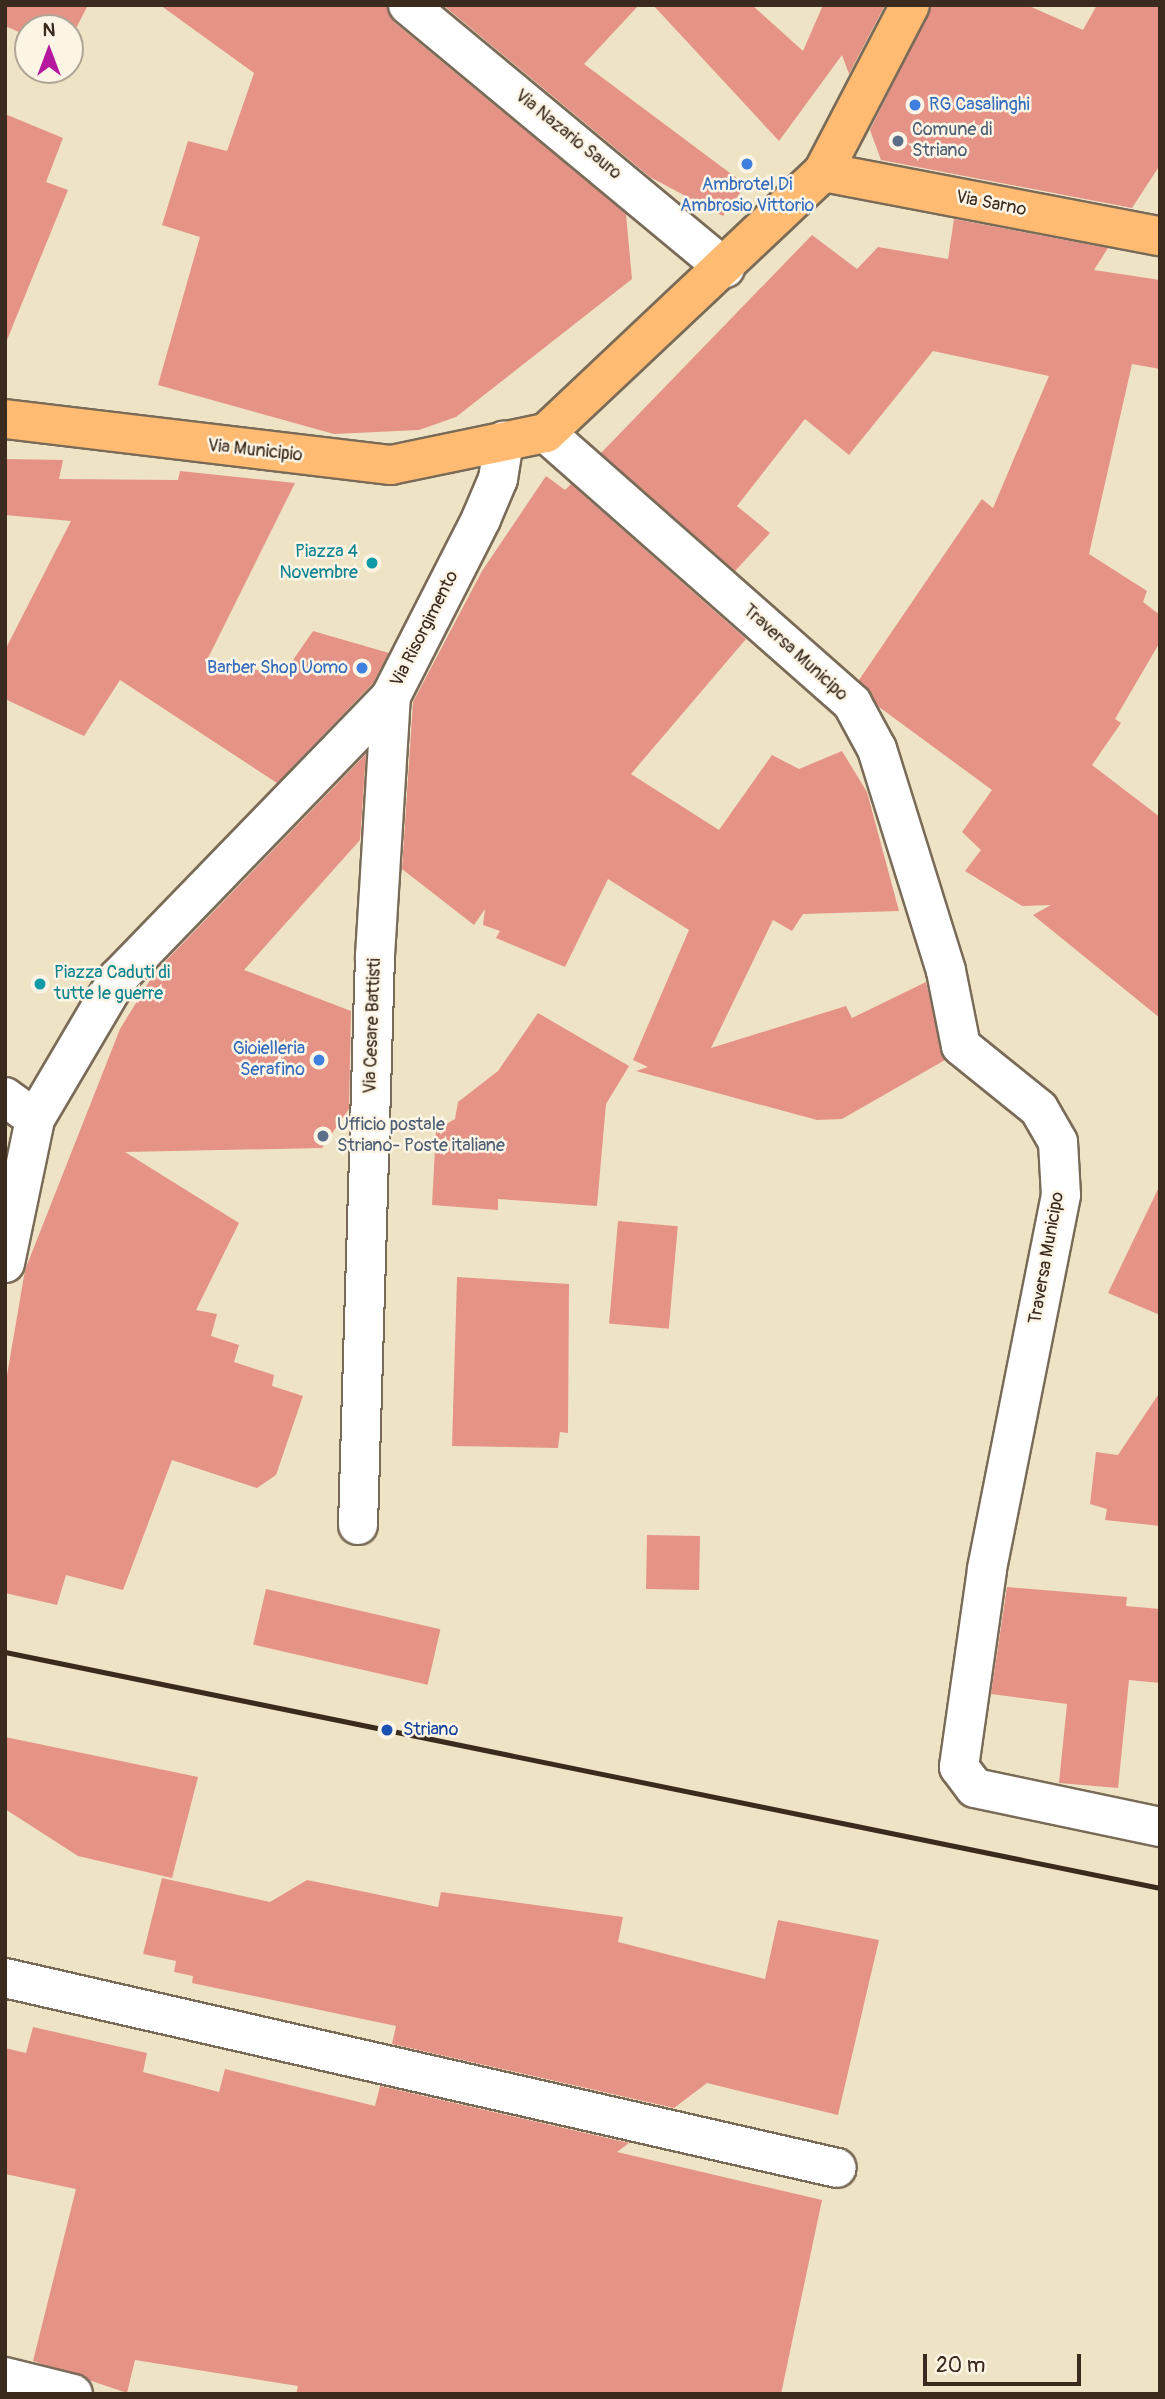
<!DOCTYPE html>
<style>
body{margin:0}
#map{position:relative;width:1165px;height:2399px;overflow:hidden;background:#eee4c5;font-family:Pangolin,sans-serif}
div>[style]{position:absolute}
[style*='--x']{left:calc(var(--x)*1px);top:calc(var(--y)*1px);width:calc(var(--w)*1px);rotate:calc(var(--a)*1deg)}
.building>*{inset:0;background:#e59387;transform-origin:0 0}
.roads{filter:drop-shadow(2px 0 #7a6b58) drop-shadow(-2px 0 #7a6b58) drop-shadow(0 2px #7a6b58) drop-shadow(0 -2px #7a6b58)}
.minor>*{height:38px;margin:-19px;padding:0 19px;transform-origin:19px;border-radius:19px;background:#fff}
.major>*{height:38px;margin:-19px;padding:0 19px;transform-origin:19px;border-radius:19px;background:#febb71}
.rail>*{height:5px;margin:-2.5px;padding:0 2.5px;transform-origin:2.5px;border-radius:2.5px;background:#3b2a1e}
.dots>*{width:19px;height:19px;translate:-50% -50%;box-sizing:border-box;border:4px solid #fcf5e5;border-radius:50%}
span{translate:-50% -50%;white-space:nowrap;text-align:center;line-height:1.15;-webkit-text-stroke:5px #fcf5e5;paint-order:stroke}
.shop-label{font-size:18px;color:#366cbe}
.left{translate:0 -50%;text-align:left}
.right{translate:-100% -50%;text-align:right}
.service-label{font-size:18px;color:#4e5e75}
.street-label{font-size:18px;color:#3b2a1e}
.culture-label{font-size:18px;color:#0d838f}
.transit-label{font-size:18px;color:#164399}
.frame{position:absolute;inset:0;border:7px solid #3b2a1e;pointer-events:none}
.north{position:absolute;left:14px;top:14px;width:70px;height:70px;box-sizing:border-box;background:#fcf5e5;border:2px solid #afa495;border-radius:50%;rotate:0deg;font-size:19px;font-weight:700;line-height:28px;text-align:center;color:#3b2a1e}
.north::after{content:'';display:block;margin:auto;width:24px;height:32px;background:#b5179e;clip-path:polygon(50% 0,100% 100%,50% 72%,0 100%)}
.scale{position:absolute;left:923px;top:2354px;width:158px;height:32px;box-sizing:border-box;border:4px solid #3b2a1e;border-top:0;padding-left:9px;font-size:21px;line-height:24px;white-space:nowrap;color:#3b2a1e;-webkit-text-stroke:5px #fcf5e5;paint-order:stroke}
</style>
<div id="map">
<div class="building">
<div style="clip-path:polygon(5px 5px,88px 5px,70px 40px,70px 28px,28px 28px,28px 36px,5px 26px)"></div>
<div style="clip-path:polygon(160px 5px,387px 5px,394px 22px,626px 214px,632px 279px,456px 417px,419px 430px,334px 434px,158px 385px,200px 237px,162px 225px,188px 141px,227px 151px,254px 73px)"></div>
<div style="clip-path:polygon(443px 5px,639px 5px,584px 64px,746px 185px,723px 216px,650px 177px)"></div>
<div style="clip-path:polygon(653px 5px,752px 5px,803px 51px,823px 5px,885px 5px,849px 74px,842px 55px,779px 141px)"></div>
<div style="clip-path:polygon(932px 5px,1027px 5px,1083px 30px,1097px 5px,1160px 5px,1160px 165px,1132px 208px,881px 160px,870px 130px)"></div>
<div style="clip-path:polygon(5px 114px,63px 138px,46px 182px,68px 190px,7px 340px)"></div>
<div style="clip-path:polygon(954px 219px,1108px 248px,1094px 270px,1160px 280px,1160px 369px,1132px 364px,1089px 554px,1147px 591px,1143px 602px,1160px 615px,1160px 642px,1115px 719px,1121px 723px,1092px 765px,1160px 817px,1160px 1018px,1033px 915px,1051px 905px,1022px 906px,965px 871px,981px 850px,962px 832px,992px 790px,879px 707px,859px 680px,982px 499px,993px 508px,1049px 376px,933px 351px,849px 455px,805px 419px,737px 506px,770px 533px,735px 571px,601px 453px,812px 235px,857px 269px,878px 247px,948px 259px)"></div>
<div style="clip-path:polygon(5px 459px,63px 460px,59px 479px,178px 480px,180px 471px,295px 483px,208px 658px,282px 676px,313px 631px,389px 653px,373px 683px,277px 783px,120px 680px,84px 736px,5px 699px,5px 650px,71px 521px,5px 515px)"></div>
<div style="clip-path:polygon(546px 476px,565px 490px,571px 484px,746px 639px,631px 774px,719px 830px,772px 755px,799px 769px,842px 751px,867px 792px,899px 911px,803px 914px,792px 931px,773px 920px,711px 1048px,846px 1006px,852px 1018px,926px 982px,945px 1060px,842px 1119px,817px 1120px,636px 1071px,648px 1067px,633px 1060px,689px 930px,608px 879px,565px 967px,496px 938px,500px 931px,483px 925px,485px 909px,474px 925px,402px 869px,413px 702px,482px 571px)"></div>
<div style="clip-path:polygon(366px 754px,360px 840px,244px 970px,351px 1011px,349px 1109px,322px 1148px,125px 1152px,239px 1223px,196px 1310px,217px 1314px,211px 1336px,239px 1345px,234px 1362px,274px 1375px,272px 1386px,303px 1396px,276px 1475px,257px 1488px,172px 1460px,123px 1590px,66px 1575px,57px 1605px,5px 1593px,5px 1387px,25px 1270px,120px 1029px,155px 972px)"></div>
<div style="clip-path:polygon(538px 1013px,629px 1066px,606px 1104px,597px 1206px,498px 1199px,498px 1210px,432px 1205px,436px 1130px,455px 1119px,458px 1102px,498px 1071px)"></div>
<div style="clip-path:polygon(1160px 1185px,1160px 1315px,1108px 1293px)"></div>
<div style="left:618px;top:1221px;width:60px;height:103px;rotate:5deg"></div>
<div style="clip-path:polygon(457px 1277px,569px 1284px,568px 1433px,560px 1432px,558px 1448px,452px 1446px)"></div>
<div style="clip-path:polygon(1160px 1392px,1160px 1526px,1105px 1520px,1107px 1509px,1090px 1504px,1096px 1452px,1118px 1455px)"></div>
<div style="left:647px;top:1535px;width:53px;height:54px;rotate:1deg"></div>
<div style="clip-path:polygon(1007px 1587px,1127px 1597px,1126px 1606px,1160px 1609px,1160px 1683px,1129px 1680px,1118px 1788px,1059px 1783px,1067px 1704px,991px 1694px)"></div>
<div style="left:266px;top:1589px;width:179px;height:57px;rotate:13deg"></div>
<div style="clip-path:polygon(5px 1737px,198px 1777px,172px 1878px,78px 1856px,5px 1809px)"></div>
<div style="clip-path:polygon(162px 1878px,270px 1902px,307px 1880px,438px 1907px,441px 1892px,623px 1917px,618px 1942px,765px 1979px,778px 1920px,879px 1940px,838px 2115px,707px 2083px,674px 2108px,392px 2044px,396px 2026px,192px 1983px,193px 1976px,174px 1972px,176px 1961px,143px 1954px)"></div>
<div style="clip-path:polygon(33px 2027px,147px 2053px,143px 2072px,219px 2092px,225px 2069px,375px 2106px,380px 2086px,629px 2143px,617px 2152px,822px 2200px,781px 2394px,296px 2394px,298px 2386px,135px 2360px,127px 2393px,33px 2361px,76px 2189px,5px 2174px,5px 2048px,26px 2053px)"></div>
</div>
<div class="roads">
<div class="minor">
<div style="--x:408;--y:5;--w:412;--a:39.7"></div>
<div style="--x:546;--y:433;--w:408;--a:41.4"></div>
<div style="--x:852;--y:703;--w:52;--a:61.5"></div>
<div style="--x:877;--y:749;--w:232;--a:72.7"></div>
<div style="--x:946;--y:971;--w:76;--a:78.7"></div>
<div style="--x:961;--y:1046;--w:100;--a:38.9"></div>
<div style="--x:1039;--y:1109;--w:38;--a:60"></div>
<div style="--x:1058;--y:1142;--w:53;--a:86.8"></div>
<div style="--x:1061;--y:1195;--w:382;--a:101.2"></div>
<div style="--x:987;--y:1570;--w:199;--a:98.1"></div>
<div style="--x:959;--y:1767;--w:26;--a:53"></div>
<div style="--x:975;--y:1788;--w:189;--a:11.9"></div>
<div style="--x:5;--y:1097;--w:37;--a:36"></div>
<div style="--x:5;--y:1263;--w:147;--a:-78.2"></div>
<div style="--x:35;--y:1119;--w:164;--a:-59.5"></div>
<div style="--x:118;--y:978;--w:392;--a:-45.9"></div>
<div style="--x:391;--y:696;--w:199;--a:-63"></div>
<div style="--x:481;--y:519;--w:43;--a:-67"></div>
<div style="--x:498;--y:479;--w:39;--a:-81"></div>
<div style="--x:358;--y:1525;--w:569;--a:-88.29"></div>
<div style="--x:375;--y:956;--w:260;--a:-86.5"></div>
<div style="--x:5;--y:1978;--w:853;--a:12.86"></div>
<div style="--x:5;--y:2377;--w:70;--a:14"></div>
</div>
<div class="major">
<div style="--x:823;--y:172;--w:343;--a:10.8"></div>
<div style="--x:5;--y:419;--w:389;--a:6.8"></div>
<div style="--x:391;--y:465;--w:158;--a:-11.7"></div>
<div style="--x:546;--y:433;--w:381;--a:-43.3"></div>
<div style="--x:823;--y:172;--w:188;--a:-62.5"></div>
</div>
</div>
<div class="rail">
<div style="--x:5;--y:1652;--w:1179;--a:11.55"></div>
</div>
<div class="dots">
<div style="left:915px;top:105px;background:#3f7fe0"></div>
<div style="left:898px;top:141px;background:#5c6f8a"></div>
<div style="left:747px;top:164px;background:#3f7fe0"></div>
<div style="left:372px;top:563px;background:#0f9aa8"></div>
<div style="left:362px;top:668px;background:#3f7fe0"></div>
<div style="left:40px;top:984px;background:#0f9aa8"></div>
<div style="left:319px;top:1060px;background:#3f7fe0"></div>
<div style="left:323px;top:1136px;background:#5c6f8a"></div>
<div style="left:387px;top:1730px;background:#1a4fb4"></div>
</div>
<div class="shop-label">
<span class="left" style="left:929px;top:105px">RG Casalinghi</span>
<span style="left:747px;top:196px">Ambrotel Di<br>Ambrosio Vittorio</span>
<span class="right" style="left:348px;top:668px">Barber Shop Uomo</span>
<span class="right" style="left:305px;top:1060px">Gioielleria<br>Serafino</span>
</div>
<div class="service-label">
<span class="left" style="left:912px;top:141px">Comune di<br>Striano</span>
<span class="left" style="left:337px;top:1136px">Ufficio postale<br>Striano- Poste italiane</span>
</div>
<div class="street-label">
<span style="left:568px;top:135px;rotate:39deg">Via Nazario Sauro</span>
<span style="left:991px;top:204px;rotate:11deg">Via Sarno</span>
<span style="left:255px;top:451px;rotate:6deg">Via Municipio</span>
<span style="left:425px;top:629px;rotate:-63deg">Via Risorgimento</span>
<span style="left:795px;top:653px;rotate:42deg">Traversa Municipo</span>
<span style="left:373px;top:1026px;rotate:-88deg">Via Cesare Battisti</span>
<span style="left:1047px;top:1258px;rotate:-80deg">Traversa Municipo</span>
</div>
<div class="culture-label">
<span class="right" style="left:358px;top:563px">Piazza 4<br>Novembre</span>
<span class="left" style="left:54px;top:984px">Piazza Caduti di<br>tutte le guerre</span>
</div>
<div class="transit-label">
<span class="left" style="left:403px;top:1730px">Striano</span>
</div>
<div class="frame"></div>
<div class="north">N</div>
<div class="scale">20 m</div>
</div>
